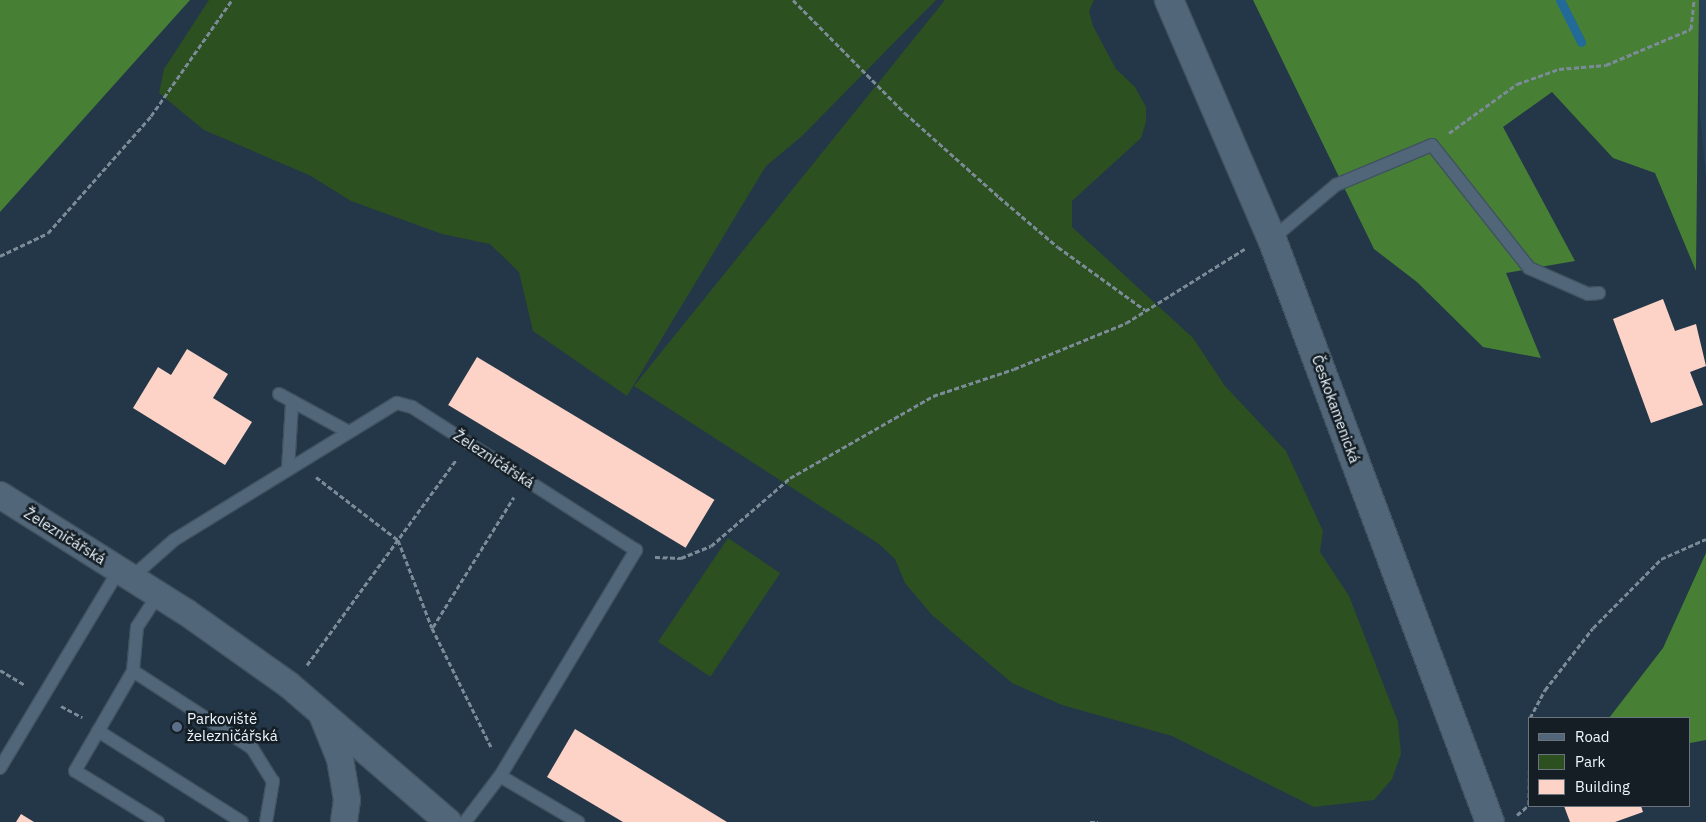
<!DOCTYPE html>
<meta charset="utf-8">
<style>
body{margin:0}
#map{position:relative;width:1706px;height:822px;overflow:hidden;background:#233748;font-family:"IBM Plex Sans",sans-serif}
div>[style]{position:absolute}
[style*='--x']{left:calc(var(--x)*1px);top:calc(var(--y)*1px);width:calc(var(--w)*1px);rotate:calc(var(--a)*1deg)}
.built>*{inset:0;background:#264156}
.green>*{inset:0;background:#2c5020;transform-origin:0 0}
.forest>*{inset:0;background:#478034}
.stream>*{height:9px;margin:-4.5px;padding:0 4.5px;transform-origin:4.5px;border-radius:4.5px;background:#226a97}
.building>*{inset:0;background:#fdd3c7;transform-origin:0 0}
.path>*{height:3px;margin-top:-1.5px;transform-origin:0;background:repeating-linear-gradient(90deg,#7b8b98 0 5px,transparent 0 7.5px)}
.roads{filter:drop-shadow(1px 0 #405260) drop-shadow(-1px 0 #405260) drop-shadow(0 1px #405260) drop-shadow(0 -1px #405260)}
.lane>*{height:12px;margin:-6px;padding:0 6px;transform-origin:6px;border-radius:6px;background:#516779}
.street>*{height:26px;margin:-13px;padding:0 13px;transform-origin:13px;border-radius:13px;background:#516779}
.secondary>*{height:28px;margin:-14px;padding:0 14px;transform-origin:14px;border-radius:14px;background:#516779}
.dots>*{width:14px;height:14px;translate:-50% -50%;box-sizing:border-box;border:2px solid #151e25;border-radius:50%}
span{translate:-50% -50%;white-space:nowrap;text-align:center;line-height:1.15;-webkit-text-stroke:5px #151e25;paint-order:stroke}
.street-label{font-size:15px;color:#ecf6ff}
.poi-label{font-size:15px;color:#ecf6ff}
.left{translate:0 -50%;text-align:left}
.legend{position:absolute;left:1528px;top:717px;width:162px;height:90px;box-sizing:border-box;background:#151e25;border:1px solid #6b747c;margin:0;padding:6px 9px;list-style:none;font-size:15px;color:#ecf6ff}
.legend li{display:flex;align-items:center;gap:10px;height:25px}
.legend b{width:25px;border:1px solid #6b747c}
</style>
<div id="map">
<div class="built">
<div style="clip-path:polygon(1699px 0,1706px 0,1706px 178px,1700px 116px)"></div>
</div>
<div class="green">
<div style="clip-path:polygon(209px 0,936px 0,802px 136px,766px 166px,627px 396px,533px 331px,519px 272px,490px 244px,442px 234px,351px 201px,311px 176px,204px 130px,159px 93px,164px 69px)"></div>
<div style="clip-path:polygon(945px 0,1094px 0,1089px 11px,1093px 26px,1116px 69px,1135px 87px,1146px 107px,1146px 122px,1141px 138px,1072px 201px,1072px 227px,1193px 338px,1225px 386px,1286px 451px,1323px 531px,1320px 552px,1349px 596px,1398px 722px,1401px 754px,1392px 779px,1374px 800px,1314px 807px,1172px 736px,1062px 705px,1012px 683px,932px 615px,905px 583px,895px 559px,879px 544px,634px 386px)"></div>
<div style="left:728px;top:538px;width:63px;height:125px;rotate:34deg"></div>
</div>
<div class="forest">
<div style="clip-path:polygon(0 0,190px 0,0 212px)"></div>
<div style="clip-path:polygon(1253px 0,1699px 0,1696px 271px,1655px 173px,1613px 158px,1552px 92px,1503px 127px,1575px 261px,1506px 273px,1541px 358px,1483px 347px,1417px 282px,1374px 249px)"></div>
<div style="clip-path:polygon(1706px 553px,1706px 740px,1690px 743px,1690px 718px,1609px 718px,1663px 648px)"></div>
</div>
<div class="stream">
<div style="--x:1560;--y:0;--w:47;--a:63.4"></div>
</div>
<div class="building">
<div style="clip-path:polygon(1663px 299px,1675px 331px,1696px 324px,1706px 366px,1690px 372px,1703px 405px,1651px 423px,1613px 319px)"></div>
<div style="clip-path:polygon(187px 349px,228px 374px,213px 398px,252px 422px,225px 465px,133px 408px,158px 367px,171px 375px)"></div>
<div style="left:477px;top:357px;width:277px;height:56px;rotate:31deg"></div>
<div style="clip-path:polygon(575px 729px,727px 822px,623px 822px,547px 777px)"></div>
<div style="clip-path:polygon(1564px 806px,1641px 806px,1643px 812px,1615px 822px,1570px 822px)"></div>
<div style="clip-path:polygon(21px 814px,34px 822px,16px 822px)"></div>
</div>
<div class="path">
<div style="--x:793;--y:0;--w:159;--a:45.3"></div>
<div style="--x:905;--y:113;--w:126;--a:41.8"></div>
<div style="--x:999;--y:197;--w:77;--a:40.3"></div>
<div style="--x:1058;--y:247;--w:107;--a:35.9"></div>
<div style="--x:1449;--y:133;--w:84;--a:-35.8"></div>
<div style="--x:1517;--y:84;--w:45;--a:-19.7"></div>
<div style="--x:1559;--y:69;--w:47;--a:-4.9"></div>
<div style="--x:1606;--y:65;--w:92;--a:-23"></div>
<div style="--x:1691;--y:29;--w:29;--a:-84"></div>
<div style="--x:0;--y:256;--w:53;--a:-25.6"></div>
<div style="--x:48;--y:233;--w:156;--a:-48.6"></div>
<div style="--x:151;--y:116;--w:141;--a:-55.1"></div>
<div style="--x:316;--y:477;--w:103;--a:37.5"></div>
<div style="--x:398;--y:540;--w:94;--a:68.9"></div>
<div style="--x:432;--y:628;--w:135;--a:63.6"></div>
<div style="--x:655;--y:557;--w:26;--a:2"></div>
<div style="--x:681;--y:558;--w:32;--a:-22"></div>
<div style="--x:711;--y:546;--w:104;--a:-40.7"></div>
<div style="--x:790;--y:478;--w:165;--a:-29.8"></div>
<div style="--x:933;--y:396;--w:85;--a:-18.4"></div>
<div style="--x:1014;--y:369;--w:121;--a:-22.3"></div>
<div style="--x:1126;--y:323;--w:142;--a:-32"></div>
<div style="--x:433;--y:627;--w:153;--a:-58.1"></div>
<div style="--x:307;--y:665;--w:253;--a:-54"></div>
<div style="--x:0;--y:670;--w:29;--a:31"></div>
<div style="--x:61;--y:706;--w:24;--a:28"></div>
<div style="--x:1530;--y:718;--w:32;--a:-62"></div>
<div style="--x:1545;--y:690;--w:78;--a:-52.3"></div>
<div style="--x:1593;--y:628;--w:97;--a:-45.4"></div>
<div style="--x:1661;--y:559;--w:49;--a:-24"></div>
<div style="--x:1517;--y:815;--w:16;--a:-40"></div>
<div style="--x:1529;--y:805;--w:86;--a:-89.3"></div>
<div style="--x:1090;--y:822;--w:8;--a:0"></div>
</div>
<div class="roads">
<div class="lane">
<div style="--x:1272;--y:239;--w:84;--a:-40.2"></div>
<div style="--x:1336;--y:185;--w:104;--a:-22.6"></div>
<div style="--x:1432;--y:145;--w:157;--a:51.7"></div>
<div style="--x:1529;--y:268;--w:64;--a:23.8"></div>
<div style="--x:1588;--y:294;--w:11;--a:-5"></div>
<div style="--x:279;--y:394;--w:77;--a:28.6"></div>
<div style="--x:288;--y:469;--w:66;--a:-86.5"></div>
<div style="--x:131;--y:578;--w:57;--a:-41.5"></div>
<div style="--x:174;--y:540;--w:262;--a:-31.6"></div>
<div style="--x:397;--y:403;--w:16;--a:15"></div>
<div style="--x:412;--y:407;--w:266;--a:32.6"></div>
<div style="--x:636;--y:550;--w:264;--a:121"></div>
<div style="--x:500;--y:776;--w:58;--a:127.3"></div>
<div style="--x:133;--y:671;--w:44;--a:-84.8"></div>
<div style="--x:137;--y:627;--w:38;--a:-57"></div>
<div style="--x:98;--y:731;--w:170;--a:32.3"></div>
<div style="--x:0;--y:768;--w:231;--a:-59"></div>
<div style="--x:500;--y:776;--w:91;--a:30.5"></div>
<div style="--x:158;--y:822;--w:97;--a:-148.4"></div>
<div style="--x:75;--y:771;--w:116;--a:-59.9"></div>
<div style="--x:133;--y:671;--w:142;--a:32.9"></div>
<div style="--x:252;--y:748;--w:39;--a:58"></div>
<div style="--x:273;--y:781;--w:42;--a:99.7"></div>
</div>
<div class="street">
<div style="--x:0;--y:495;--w:220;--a:32.2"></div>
<div style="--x:186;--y:612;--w:126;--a:35.3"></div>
<div style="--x:289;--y:685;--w:210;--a:40.7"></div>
<div style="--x:323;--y:717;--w:45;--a:68"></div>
<div style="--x:340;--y:759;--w:42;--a:80.3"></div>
<div style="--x:347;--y:800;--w:22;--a:98"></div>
</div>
<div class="secondary">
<div style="--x:1169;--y:0;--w:260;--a:66.7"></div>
<div style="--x:1272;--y:239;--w:622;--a:69.5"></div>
</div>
</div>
<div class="dots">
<div style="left:177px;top:727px;background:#5c6f8a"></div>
</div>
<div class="street-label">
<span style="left:1336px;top:409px;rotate:70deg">Českokamenická</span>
<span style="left:494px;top:459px;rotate:33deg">Železničářská</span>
<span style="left:65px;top:536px;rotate:32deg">Železničářská</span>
</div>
<div class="poi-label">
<span class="left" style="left:187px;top:727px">Parkoviště<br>železničářská</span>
</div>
<ul class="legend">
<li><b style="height:6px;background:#516779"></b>Road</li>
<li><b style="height:14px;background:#2c5020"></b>Park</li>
<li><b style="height:14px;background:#fdd3c7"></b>Building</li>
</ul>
</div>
